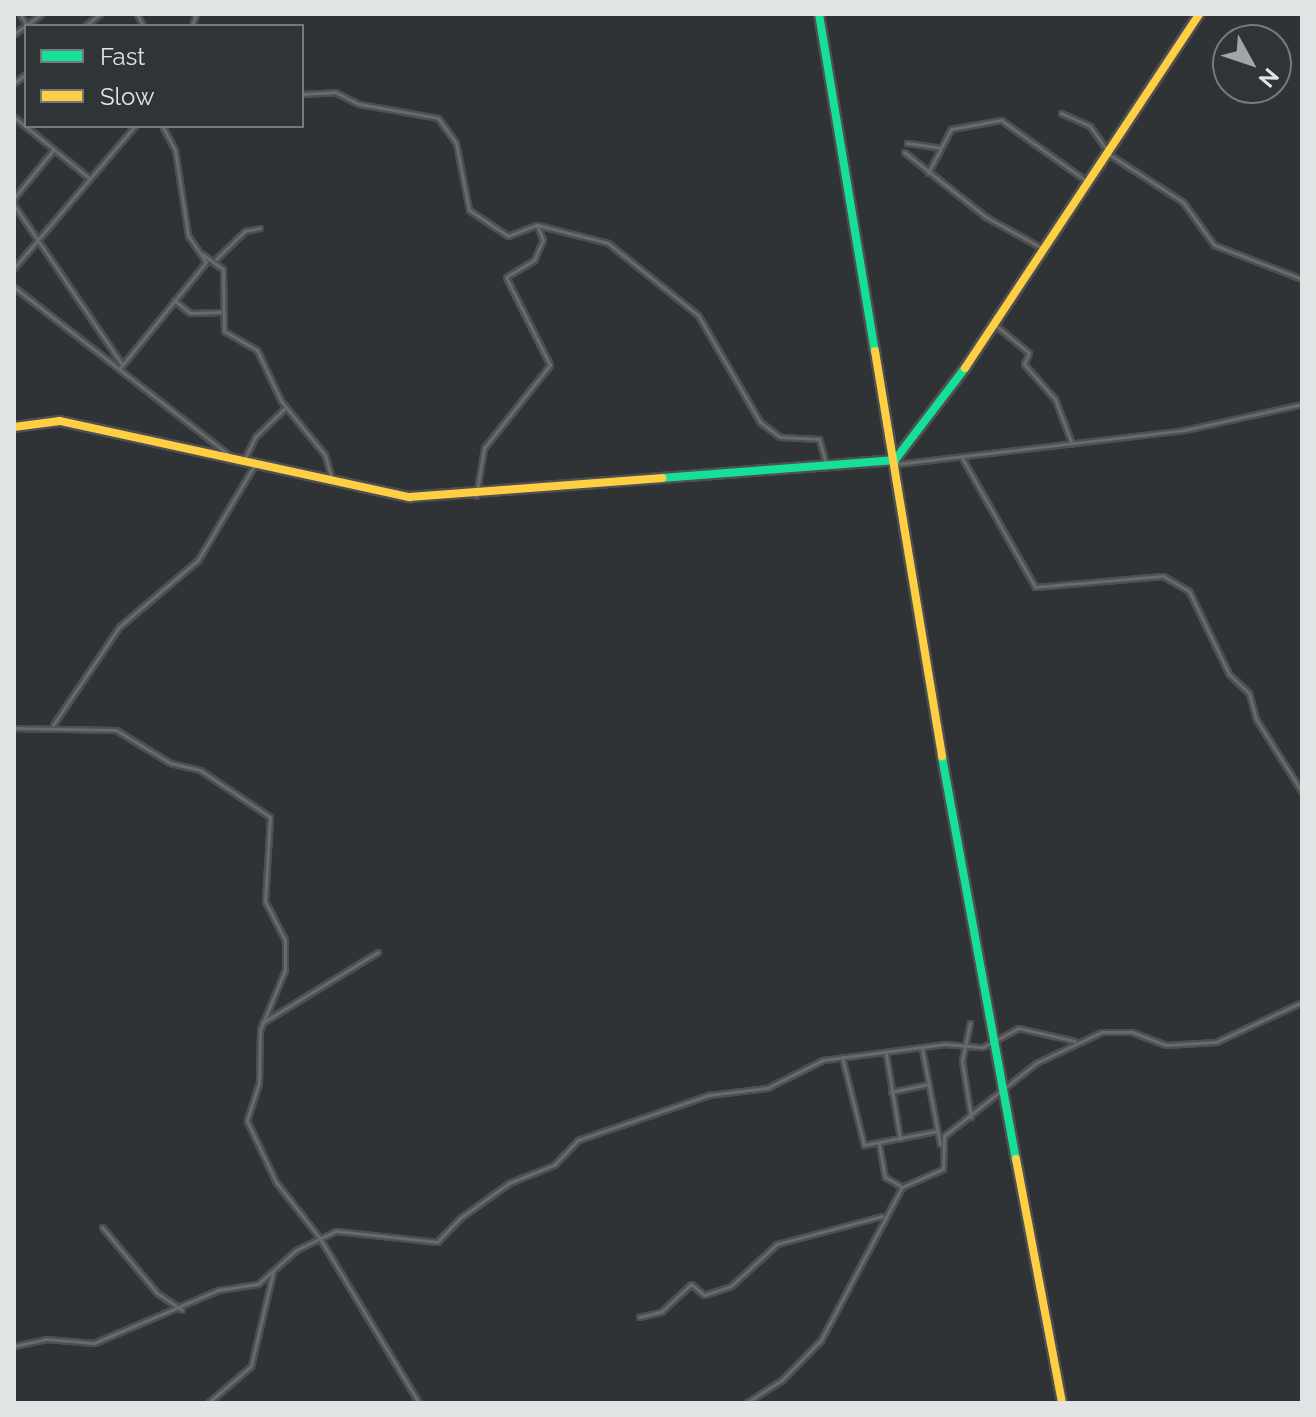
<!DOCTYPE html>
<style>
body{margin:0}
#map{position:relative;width:1316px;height:1417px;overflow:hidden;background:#303335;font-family:Raleway,sans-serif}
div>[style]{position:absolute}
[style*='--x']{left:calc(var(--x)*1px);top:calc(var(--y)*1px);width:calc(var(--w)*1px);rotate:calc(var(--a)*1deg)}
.roads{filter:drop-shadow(2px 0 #4d4f51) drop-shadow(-2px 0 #4d4f51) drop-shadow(0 2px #4d4f51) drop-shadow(0 -2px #4d4f51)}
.street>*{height:3px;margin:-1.5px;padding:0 1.5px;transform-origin:1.5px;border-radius:1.5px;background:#696a6c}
.fast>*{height:8px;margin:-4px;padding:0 4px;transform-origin:4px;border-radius:4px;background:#16e098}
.slow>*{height:8px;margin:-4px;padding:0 4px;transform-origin:4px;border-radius:4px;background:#ffcf43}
span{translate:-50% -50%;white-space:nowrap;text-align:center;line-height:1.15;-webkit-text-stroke:7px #2f3436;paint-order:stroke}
.frame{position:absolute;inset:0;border:16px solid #e1e4e5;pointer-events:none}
.legend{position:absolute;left:24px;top:24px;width:280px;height:104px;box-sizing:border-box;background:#2f3436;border:2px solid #767a7c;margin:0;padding:10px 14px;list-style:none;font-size:24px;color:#e1e4e5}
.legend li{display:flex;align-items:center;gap:16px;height:40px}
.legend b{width:40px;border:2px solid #767a7c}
.north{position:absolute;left:1212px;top:24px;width:80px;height:80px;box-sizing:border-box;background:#2f3436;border:2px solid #767a7c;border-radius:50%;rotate:130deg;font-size:22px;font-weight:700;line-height:32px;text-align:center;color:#e1e4e5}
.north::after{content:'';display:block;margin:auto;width:28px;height:36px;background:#a3a6a7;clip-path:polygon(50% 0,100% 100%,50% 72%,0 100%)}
</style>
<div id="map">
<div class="roads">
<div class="street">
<div style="--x:20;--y:14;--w:12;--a:59"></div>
<div style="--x:137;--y:14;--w:13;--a:63"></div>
<div style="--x:85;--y:26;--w:19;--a:-39"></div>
<div style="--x:192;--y:26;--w:13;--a:-72"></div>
<div style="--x:14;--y:34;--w:34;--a:-36"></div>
<div style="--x:14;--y:83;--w:15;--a:-37"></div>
<div style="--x:302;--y:94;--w:33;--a:-3"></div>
<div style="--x:335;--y:92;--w:27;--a:27"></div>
<div style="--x:359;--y:104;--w:80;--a:10"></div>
<div style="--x:438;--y:118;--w:31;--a:54"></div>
<div style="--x:456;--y:143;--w:68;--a:79"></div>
<div style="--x:469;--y:210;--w:47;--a:33.7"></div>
<div style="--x:508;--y:236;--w:31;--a:-21"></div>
<div style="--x:537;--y:225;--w:73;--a:14.2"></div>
<div style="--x:608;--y:243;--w:115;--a:38.7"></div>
<div style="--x:698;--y:315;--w:124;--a:59.9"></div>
<div style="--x:760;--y:422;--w:25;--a:37"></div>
<div style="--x:780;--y:437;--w:39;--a:3"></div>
<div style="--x:819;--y:439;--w:26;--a:74"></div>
<div style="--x:1061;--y:113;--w:32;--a:24"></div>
<div style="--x:1090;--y:126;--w:32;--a:55"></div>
<div style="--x:14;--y:117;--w:97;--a:39.1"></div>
<div style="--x:907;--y:143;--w:34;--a:8"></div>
<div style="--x:904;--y:152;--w:105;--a:38.4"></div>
<div style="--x:986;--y:217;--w:64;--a:29"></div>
<div style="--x:1107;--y:153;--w:90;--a:32.8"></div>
<div style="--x:1183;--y:202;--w:53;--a:54.2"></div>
<div style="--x:1214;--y:245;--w:94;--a:21.1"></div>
<div style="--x:928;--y:173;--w:50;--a:-62.4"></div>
<div style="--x:951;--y:129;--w:51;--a:-10.2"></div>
<div style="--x:1001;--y:120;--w:107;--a:35.5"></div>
<div style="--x:14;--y:198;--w:63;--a:-50.8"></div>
<div style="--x:14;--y:205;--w:191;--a:55.9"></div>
<div style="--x:202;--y:254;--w:26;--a:36"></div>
<div style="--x:223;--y:269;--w:62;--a:89.1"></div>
<div style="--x:224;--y:331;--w:38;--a:30"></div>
<div style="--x:257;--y:350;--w:56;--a:64.8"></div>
<div style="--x:281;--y:401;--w:70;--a:50.8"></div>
<div style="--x:325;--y:455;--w:25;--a:74"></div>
<div style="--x:216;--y:259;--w:40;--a:-44"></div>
<div style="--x:245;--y:231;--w:15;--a:-11"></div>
<div style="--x:14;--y:268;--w:187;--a:-49.6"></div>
<div style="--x:14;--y:287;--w:274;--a:38"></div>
<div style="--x:174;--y:300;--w:21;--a:39"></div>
<div style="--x:190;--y:313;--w:30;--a:-2"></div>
<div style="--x:994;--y:324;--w:45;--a:39.6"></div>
<div style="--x:1029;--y:353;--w:12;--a:114"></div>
<div style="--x:1024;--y:364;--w:47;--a:48.5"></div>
<div style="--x:1055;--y:399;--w:48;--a:69.3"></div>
<div style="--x:120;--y:368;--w:136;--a:-50.9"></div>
<div style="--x:206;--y:262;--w:32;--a:-124"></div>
<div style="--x:188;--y:235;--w:86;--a:-98.7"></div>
<div style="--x:175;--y:150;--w:27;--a:-118"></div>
<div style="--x:961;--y:456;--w:150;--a:60.5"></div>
<div style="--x:1035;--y:587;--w:128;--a:-4.9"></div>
<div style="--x:1163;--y:576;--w:30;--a:30"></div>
<div style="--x:1189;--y:591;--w:92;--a:64.3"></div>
<div style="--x:1229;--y:674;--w:28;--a:44"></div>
<div style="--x:1249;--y:693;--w:27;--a:75"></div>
<div style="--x:1256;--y:719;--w:86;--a:57.8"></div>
<div style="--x:244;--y:460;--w:25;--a:-64"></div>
<div style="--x:255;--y:437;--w:42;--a:-44"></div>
<div style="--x:896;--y:464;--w:291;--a:-6.7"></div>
<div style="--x:1185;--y:430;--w:120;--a:-12.5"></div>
<div style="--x:476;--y:496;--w:49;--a:-80.5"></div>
<div style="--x:484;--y:448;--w:106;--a:-51.5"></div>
<div style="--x:550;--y:365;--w:98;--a:-116.6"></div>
<div style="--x:506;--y:277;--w:33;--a:-31"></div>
<div style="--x:534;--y:260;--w:22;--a:-66"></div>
<div style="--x:543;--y:240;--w:16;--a:-112"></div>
<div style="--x:53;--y:725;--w:118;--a:-56"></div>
<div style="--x:119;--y:627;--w:104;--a:-40.3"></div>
<div style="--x:198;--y:560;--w:109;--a:-59.2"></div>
<div style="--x:14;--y:728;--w:102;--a:1.1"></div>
<div style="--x:116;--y:730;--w:63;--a:31.4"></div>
<div style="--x:170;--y:763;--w:31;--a:13"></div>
<div style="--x:200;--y:770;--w:84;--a:33.9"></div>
<div style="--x:270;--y:817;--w:84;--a:93.4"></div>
<div style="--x:265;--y:901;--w:44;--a:62.9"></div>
<div style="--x:285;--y:940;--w:30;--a:90"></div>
<div style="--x:285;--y:970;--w:65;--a:112.6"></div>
<div style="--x:260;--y:1030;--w:53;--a:91.1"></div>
<div style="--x:259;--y:1083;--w:40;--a:108"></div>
<div style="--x:247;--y:1121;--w:68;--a:64.6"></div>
<div style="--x:276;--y:1182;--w:70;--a:52"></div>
<div style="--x:319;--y:1237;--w:194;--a:58.9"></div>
<div style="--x:262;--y:1023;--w:136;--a:-31.5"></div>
<div style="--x:970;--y:1023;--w:39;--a:102"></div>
<div style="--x:962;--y:1061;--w:57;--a:80.9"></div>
<div style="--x:922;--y:1049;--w:97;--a:79.3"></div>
<div style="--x:886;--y:1054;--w:86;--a:80.6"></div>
<div style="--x:842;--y:1057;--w:91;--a:76"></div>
<div style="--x:864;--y:1145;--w:74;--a:-10.9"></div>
<div style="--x:891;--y:1092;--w:39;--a:-12"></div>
<div style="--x:879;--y:1144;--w:34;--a:80"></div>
<div style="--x:885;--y:1177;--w:20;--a:30"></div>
<div style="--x:102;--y:1227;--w:86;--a:50.2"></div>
<div style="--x:157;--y:1293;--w:30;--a:34"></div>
<div style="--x:639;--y:1317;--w:23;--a:-13"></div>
<div style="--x:661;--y:1312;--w:41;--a:-43"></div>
<div style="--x:691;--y:1284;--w:17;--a:40"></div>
<div style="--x:704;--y:1295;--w:28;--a:-18"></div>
<div style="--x:731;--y:1286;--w:62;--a:-42.4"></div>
<div style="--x:777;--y:1244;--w:109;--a:-14.9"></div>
<div style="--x:14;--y:1346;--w:33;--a:-12"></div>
<div style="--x:46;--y:1339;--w:48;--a:4.8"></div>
<div style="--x:94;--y:1343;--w:135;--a:-23.1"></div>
<div style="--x:218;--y:1290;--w:40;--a:-8.5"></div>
<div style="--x:258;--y:1284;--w:51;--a:-41.8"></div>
<div style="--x:296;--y:1250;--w:44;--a:-25.4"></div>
<div style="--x:336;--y:1231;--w:102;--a:6.2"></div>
<div style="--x:437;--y:1242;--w:33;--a:-46"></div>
<div style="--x:460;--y:1218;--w:60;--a:-35.5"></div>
<div style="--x:509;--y:1183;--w:48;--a:-21.8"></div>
<div style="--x:554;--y:1165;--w:35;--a:-46"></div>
<div style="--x:578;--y:1140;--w:139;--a:-19"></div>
<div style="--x:709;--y:1095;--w:58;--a:-6.9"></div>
<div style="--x:767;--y:1088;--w:63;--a:-26.6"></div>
<div style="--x:823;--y:1060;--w:123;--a:-7.5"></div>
<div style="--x:945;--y:1044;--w:38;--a:5"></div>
<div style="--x:983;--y:1047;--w:40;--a:-28"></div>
<div style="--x:1018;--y:1028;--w:58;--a:12.8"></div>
<div style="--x:208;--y:1403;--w:57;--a:-40.7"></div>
<div style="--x:251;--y:1366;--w:97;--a:-76.8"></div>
<div style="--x:746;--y:1403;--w:43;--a:-32.6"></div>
<div style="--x:782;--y:1380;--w:56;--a:-45.7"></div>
<div style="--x:821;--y:1340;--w:173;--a:-62.1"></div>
<div style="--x:902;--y:1187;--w:45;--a:-23.7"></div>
<div style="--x:943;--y:1169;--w:33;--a:-88"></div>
<div style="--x:944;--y:1136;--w:117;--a:-38.4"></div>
<div style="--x:1036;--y:1063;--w:73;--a:-25.2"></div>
<div style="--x:1102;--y:1032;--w:30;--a:0"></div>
<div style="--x:1132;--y:1032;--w:36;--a:21"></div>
<div style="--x:1166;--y:1045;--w:50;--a:-3.4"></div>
<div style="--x:1216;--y:1042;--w:95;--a:-24.9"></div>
</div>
<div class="fast">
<div style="--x:819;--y:14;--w:342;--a:80.6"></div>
<div style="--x:662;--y:478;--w:234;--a:-4.4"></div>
<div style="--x:895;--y:460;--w:116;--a:-52.7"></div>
<div style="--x:942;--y:757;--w:409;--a:79.6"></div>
</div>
<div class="slow">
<div style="--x:875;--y:351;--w:411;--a:80.6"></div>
<div style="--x:965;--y:368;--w:424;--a:-56.5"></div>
<div style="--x:14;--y:427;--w:46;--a:-7.4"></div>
<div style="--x:60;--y:421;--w:358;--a:12.3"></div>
<div style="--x:410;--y:497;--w:253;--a:-4.3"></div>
<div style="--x:1016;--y:1159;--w:248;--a:79.3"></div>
</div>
</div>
<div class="frame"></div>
<ul class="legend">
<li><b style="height:10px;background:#16e098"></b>Fast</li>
<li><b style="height:10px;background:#ffcf43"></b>Slow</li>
</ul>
<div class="north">N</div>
</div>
